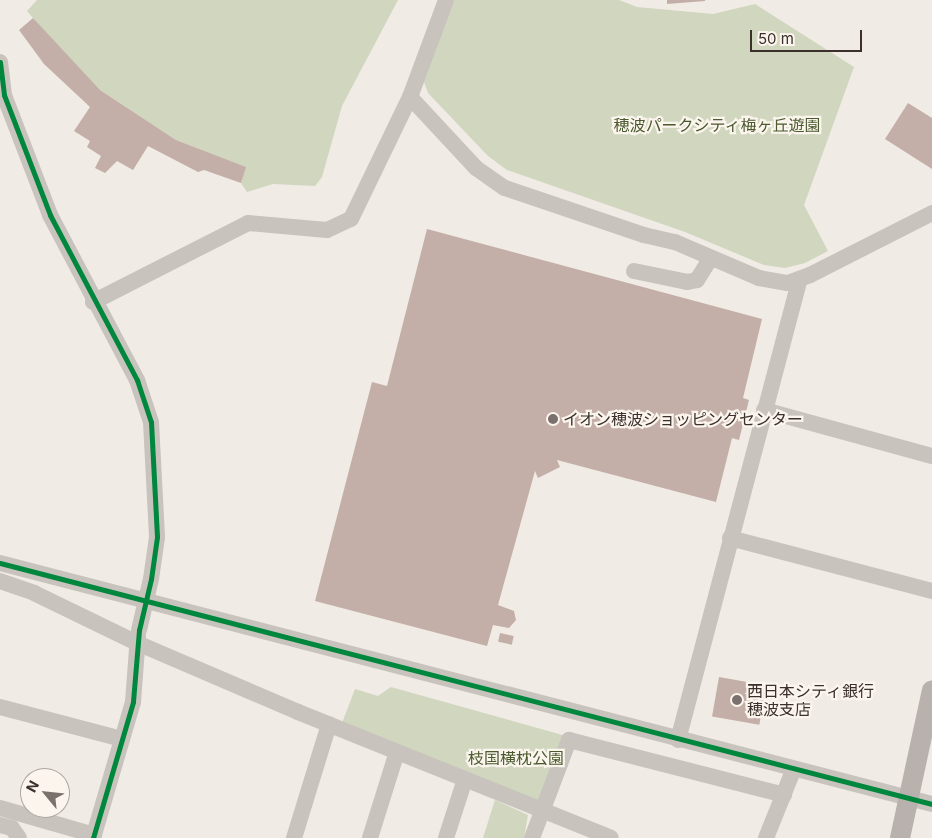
<!DOCTYPE html>
<meta charset="utf-8">
<style>
body{margin:0}
#map{position:relative;width:932px;height:838px;overflow:hidden;background:#f0ebe5;font-family:Inter,"Noto Sans JP",sans-serif}
div>[style]{position:absolute}
[style*='--x']{left:calc(var(--x)*1px);top:calc(var(--y)*1px);width:calc(var(--w)*1px);rotate:calc(var(--a)*1deg)}
.green>*{inset:0;background:#d1d6bf}
.building>*{inset:0;background:#c3afa7;transform-origin:0 0}
.minor>*{height:16px;margin:-8px;padding:0 8px;transform-origin:8px;border-radius:8px;background:#c9c3be}
.major>*{height:20px;margin:-10px;padding:0 10px;transform-origin:10px;border-radius:10px;background:#b8b1ad}
.minor-bridge>*{height:16px;margin:-8px;padding:0 8px;transform-origin:8px;border-radius:8px;background:#c9c3be}
.cycleway>*{height:5px;margin:-2.5px;padding:0 2.5px;transform-origin:2.5px;border-radius:2.5px;background:#00873e}
.dots>*{width:14px;height:14px;translate:-50% -50%;box-sizing:border-box;border:2px solid #fbf5ee;border-radius:50%}
span{translate:-50% -50%;white-space:nowrap;text-align:center;line-height:1.15;-webkit-text-stroke:4.5px #fbf5ee;paint-order:stroke}
.park-label{font-size:16px;color:#4a5a2e}
.poi-label{font-size:16px;color:#3b302b}
.left{translate:0 -50%;text-align:left}
.north{position:absolute;left:20px;top:768px;width:50px;height:50px;box-sizing:border-box;background:#fbf5ee;border:1px solid #aea6a0;border-radius:50%;rotate:298deg;font-size:14px;font-weight:700;line-height:20px;text-align:center;color:#3b302b}
.north::after{content:'';display:block;margin:auto;width:18px;height:22px;background:#7a716c;clip-path:polygon(50% 0,100% 100%,50% 72%,0 100%)}
.scale{position:absolute;left:750px;top:30px;width:112px;height:22px;box-sizing:border-box;border:2px solid #3b302b;border-top:0;padding-left:6px;font-size:15px;line-height:18px;white-space:nowrap;color:#3b302b;-webkit-text-stroke:4px #fbf5ee;paint-order:stroke}
</style>
<div id="map">
<div class="green">
<div style="clip-path:polygon(37px 0,398px 0,342px 106px,322px 177px,315px 186px,273px 184px,247px 192px,241px 183px,245px 167px,176px 140px,100px 90px,76px 68px,27px 11px)"></div>
<div style="clip-path:polygon(453px 0,619px 0,637px 7px,713px 14px,755px 4px,854px 67px,804px 205px,828px 251px,805px 263px,785px 268px,764px 265px,685px 232px,507px 170px,488px 156px,428px 93px,424px 82px)"></div>
<div style="clip-path:polygon(391px 687px,566px 736px,539px 803px,342px 723px,355px 689px,378px 696px)"></div>
<div style="clip-path:polygon(495px 800px,528px 815px,524px 838px,483px 838px)"></div>
</div>
<div class="building">
<div style="clip-path:polygon(667px 0,705px 0,705px 1px,667px 4px)"></div>
<div style="clip-path:polygon(33px 18px,100px 90px,176px 140px,246px 167px,241px 183px,204px 170px,198px 172px,148px 146px,133px 170px,117px 161px,105px 173px,95px 168px,101px 156px,87px 147px,90px 141px,74px 131px,90px 107px,44px 64px,19px 30px)"></div>
<div style="clip-path:polygon(908px 103px,932px 118px,932px 169px,885px 139px)"></div>
<div style="clip-path:polygon(427px 229px,762px 319px,743px 398px,749px 400px,739px 440px,732px 438px,716px 502px,557px 460px,560px 467px,538px 478px,535px 471px,498px 605px,514px 611px,516px 620px,509px 628px,493px 625px,487px 646px,315px 601px,372px 382px,387px 386px)"></div>
<div style="left:500px;top:633px;width:14px;height:9px;rotate:12deg"></div>
<div style="left:719px;top:677px;width:48px;height:40px;rotate:10deg"></div>
</div>
<div class="minor">
<div style="--x:0;--y:62;--w:33;--a:83"></div>
<div style="--x:4;--y:95;--w:129;--a:69"></div>
<div style="--x:50;--y:215;--w:187;--a:62.2"></div>
<div style="--x:137;--y:380;--w:44;--a:71.6"></div>
<div style="--x:151;--y:422;--w:115;--a:87"></div>
<div style="--x:157;--y:537;--w:42;--a:98.1"></div>
<div style="--x:410;--y:97;--w:97;--a:47.1"></div>
<div style="--x:476;--y:168;--w:35;--a:35"></div>
<div style="--x:505;--y:188;--w:147;--a:18.7"></div>
<div style="--x:644;--y:235;--w:32;--a:13"></div>
<div style="--x:675;--y:242;--w:91;--a:23.2"></div>
<div style="--x:759;--y:278;--w:29;--a:10"></div>
<div style="--x:788;--y:283;--w:23;--a:-20"></div>
<div style="--x:810;--y:275;--w:137;--a:-26.9"></div>
<div style="--x:634;--y:271;--w:54;--a:11.7"></div>
<div style="--x:687;--y:282;--w:10;--a:-11"></div>
<div style="--x:697;--y:280;--w:26;--a:-58"></div>
<div style="--x:93;--y:302;--w:174;--a:-27"></div>
<div style="--x:248;--y:223;--w:79;--a:5.1"></div>
<div style="--x:327;--y:230;--w:26;--a:-25"></div>
<div style="--x:351;--y:219;--w:136;--a:-64.2"></div>
<div style="--x:410;--y:97;--w:103;--a:-69.6"></div>
<div style="--x:764;--y:410;--w:174;--a:15.3"></div>
<div style="--x:730;--y:538;--w:209;--a:14.7"></div>
<div style="--x:0;--y:563;--w:963;--a:14.5"></div>
<div style="--x:0;--y:581;--w:36;--a:19"></div>
<div style="--x:34;--y:593;--w:114;--a:25.9"></div>
<div style="--x:137;--y:643;--w:175;--a:23.2"></div>
<div style="--x:298;--y:712;--w:337;--a:21.9"></div>
<div style="--x:0;--y:707;--w:126;--a:14.7"></div>
<div style="--x:678;--y:740;--w:477;--a:-75.2"></div>
<div style="--x:0;--y:808;--w:98;--a:16"></div>
<div style="--x:0;--y:825;--w:12;--a:14"></div>
<div style="--x:12;--y:828;--w:12;--a:55"></div>
<div style="--x:93;--y:838;--w:142;--a:-73.6"></div>
<div style="--x:133;--y:702;--w:67;--a:-85.7"></div>
<div style="--x:294;--y:838;--w:119;--a:-72.9"></div>
<div style="--x:370;--y:838;--w:90;--a:-72.6"></div>
<div style="--x:446;--y:838;--w:62;--a:-72.1"></div>
<div style="--x:532;--y:838;--w:105;--a:-69.3"></div>
<div style="--x:569;--y:740;--w:222;--a:14.3"></div>
<div style="--x:766;--y:838;--w:72;--a:-68.1"></div>
</div>
<div class="major">
<div style="--x:900;--y:838;--w:151;--a:-77.8"></div>
</div>
<div class="minor-bridge">
<div style="--x:139;--y:630;--w:52;--a:-76.8"></div>
</div>
<div class="cycleway">
<div style="--x:0;--y:62;--w:33;--a:83"></div>
<div style="--x:4;--y:95;--w:129;--a:69"></div>
<div style="--x:50;--y:215;--w:187;--a:62.2"></div>
<div style="--x:137;--y:380;--w:44;--a:71.6"></div>
<div style="--x:151;--y:422;--w:115;--a:87"></div>
<div style="--x:157;--y:537;--w:42;--a:98.1"></div>
<div style="--x:151;--y:579;--w:52;--a:103.2"></div>
<div style="--x:139;--y:630;--w:72;--a:94.8"></div>
<div style="--x:133;--y:702;--w:142;--a:106.4"></div>
<div style="--x:0;--y:563;--w:963;--a:14.5"></div>
</div>
<div class="dots">
<div style="left:553px;top:419px;background:#7a716c"></div>
<div style="left:737px;top:700px;background:#7a716c"></div>
</div>
<div class="park-label">
<span style="left:717px;top:125px">穂波パークシティ梅ヶ丘遊園</span>
<span style="left:516px;top:758px">枝国横枕公園</span>
</div>
<div class="poi-label">
<span class="left" style="left:563px;top:419px">イオン穂波ショッピングセンター</span>
<span class="left" style="left:747px;top:700px">西日本シティ銀行<br>穂波支店</span>
</div>
<div class="north">N</div>
<div class="scale">50 m</div>
</div>
